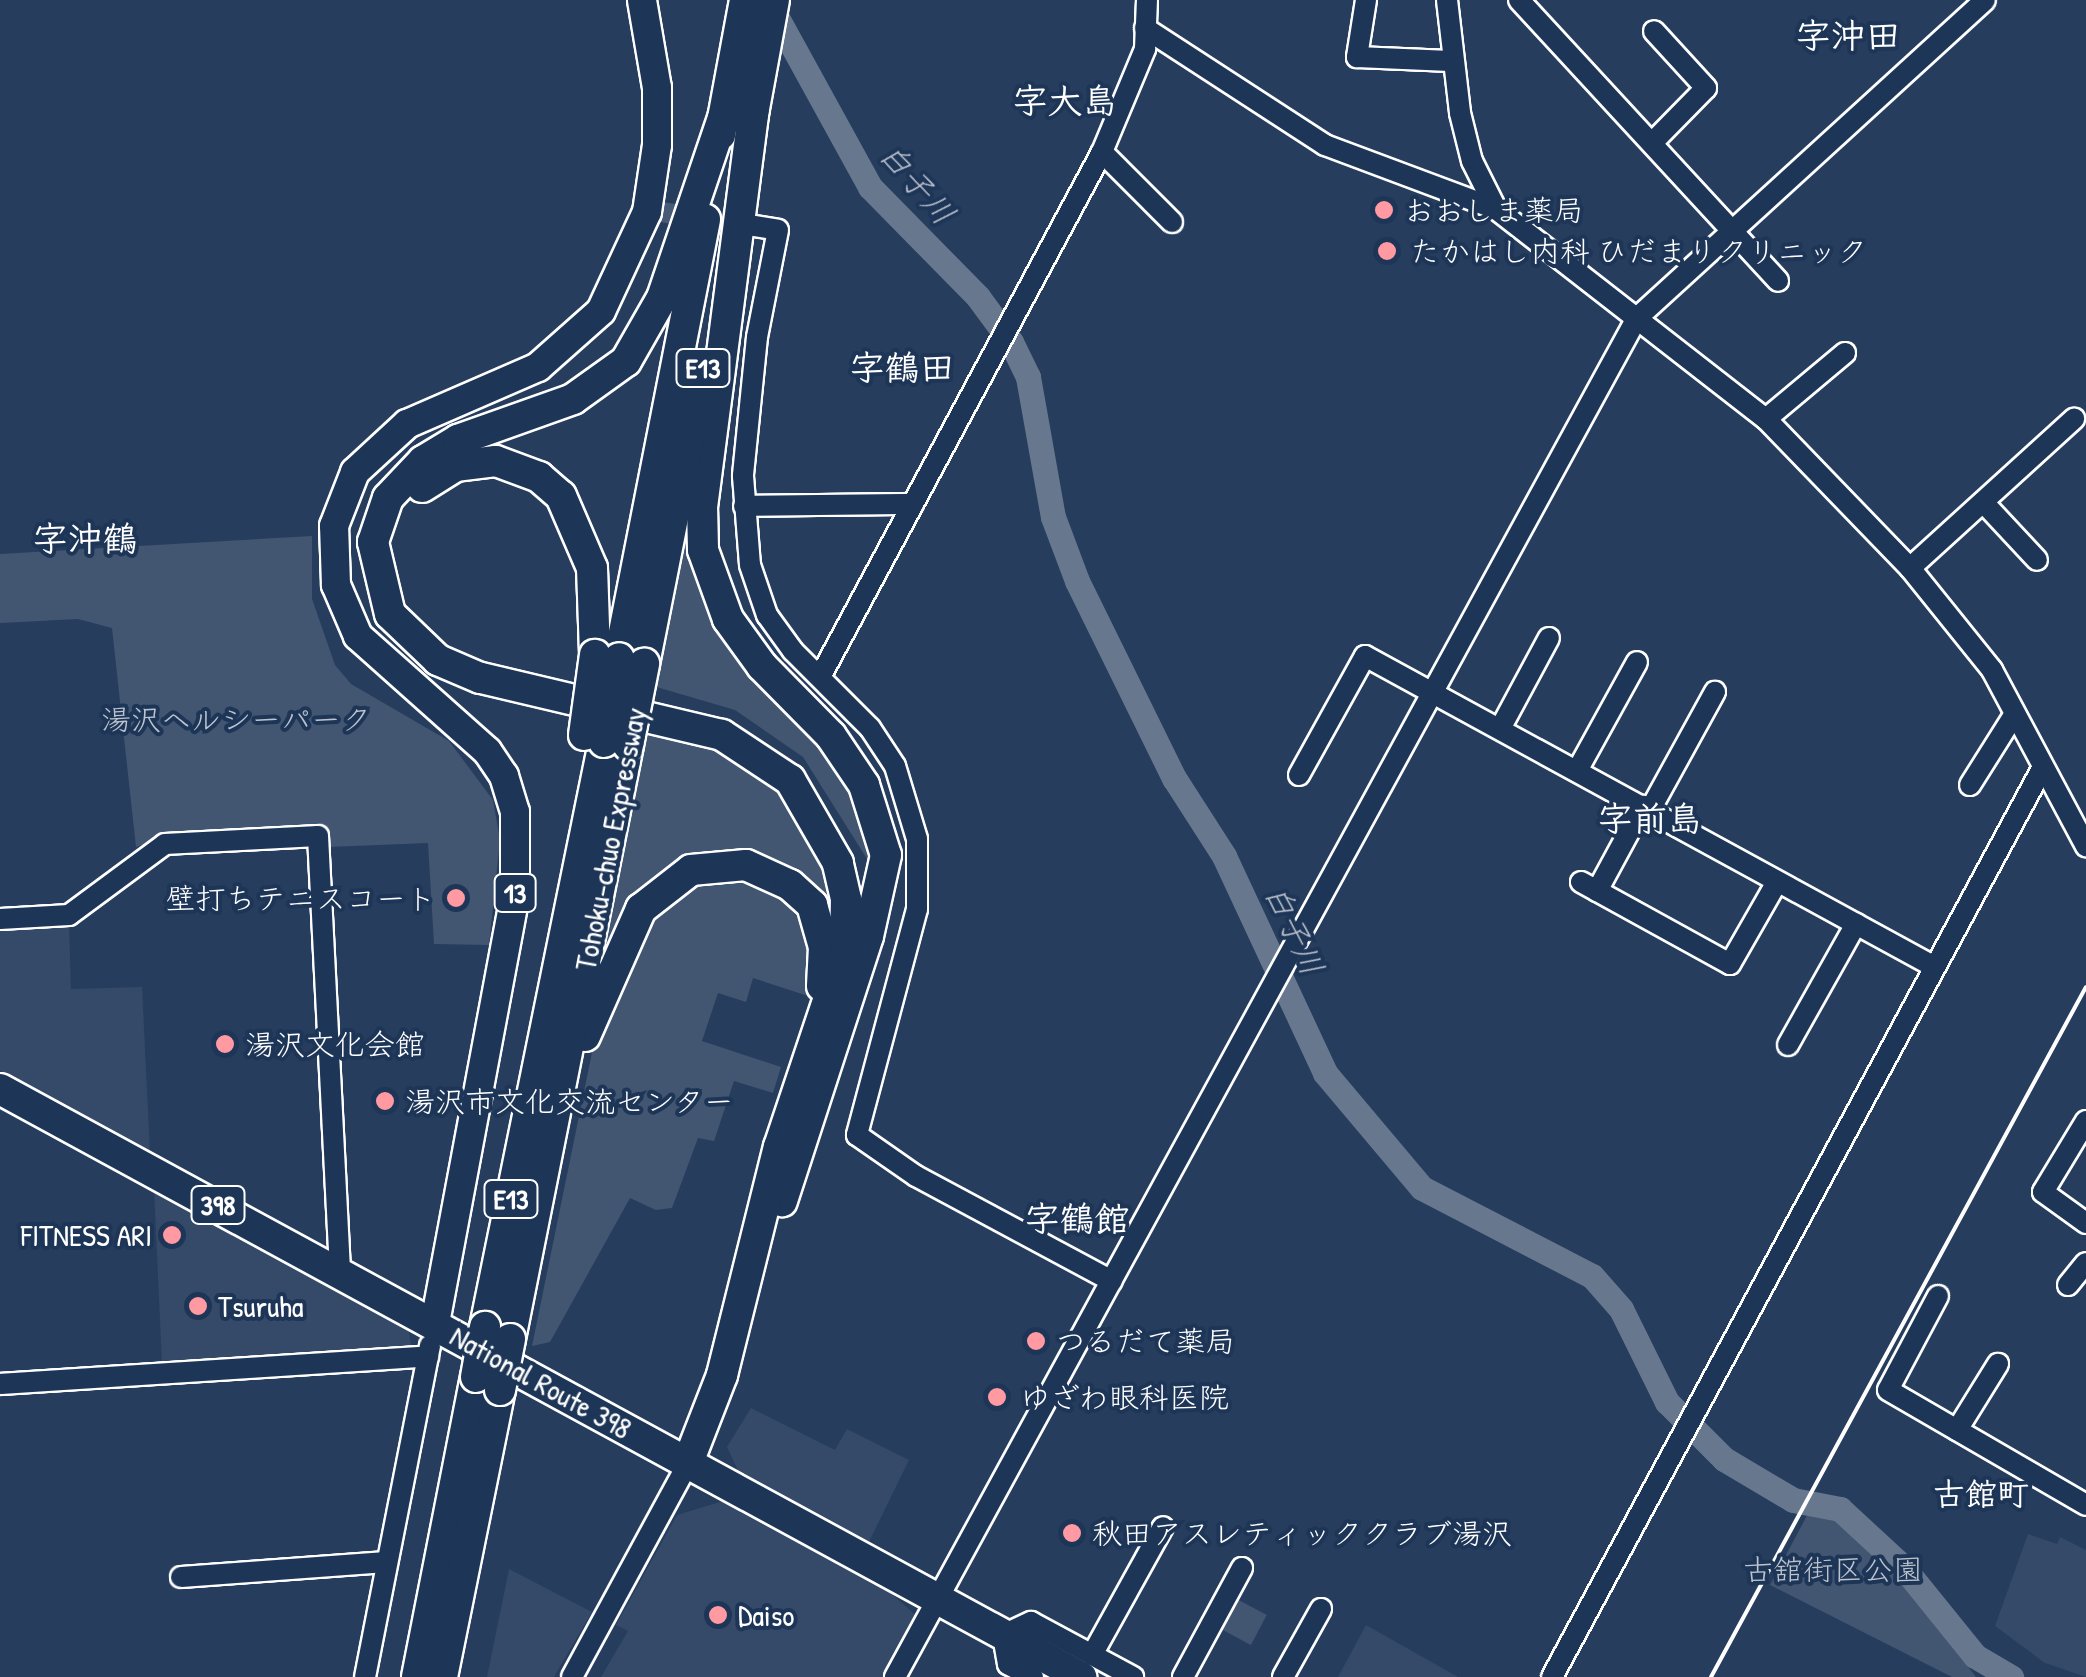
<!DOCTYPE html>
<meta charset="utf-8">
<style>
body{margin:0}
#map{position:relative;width:2086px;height:1677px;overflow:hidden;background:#263d5e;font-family:"Patrick Hand","Klee One",sans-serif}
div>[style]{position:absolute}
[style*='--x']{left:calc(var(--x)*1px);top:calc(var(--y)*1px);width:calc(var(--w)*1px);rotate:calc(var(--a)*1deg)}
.built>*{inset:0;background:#344a68}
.green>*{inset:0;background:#425672;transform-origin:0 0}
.river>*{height:25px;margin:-12.5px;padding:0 12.5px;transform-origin:12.5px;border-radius:12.5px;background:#67788e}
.minor-tunnel>*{height:20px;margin-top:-10px;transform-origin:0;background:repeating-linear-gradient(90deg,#475a76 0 20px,transparent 0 30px)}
.roads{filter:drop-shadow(2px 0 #fff) drop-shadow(-2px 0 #fff) drop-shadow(0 2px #fff) drop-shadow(0 -2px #fff)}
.minor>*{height:20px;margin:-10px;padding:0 10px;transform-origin:10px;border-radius:10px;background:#1d3557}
.major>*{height:28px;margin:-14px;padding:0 14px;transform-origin:14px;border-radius:14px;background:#1d3557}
.highway>*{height:30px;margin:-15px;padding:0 15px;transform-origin:15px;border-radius:15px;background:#1d3557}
.rail>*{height:4px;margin:-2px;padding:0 2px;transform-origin:2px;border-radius:2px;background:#fff}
.bridges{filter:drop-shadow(2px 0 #fff) drop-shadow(-2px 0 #fff) drop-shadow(0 2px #fff) drop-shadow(0 -2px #fff)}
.highway-bridge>*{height:30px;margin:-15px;padding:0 15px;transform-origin:15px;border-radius:15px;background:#1d3557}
.dots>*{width:28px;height:28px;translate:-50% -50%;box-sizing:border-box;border:5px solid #1d3557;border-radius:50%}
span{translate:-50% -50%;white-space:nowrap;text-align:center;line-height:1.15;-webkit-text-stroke:8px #1d3557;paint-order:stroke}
.shield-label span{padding:2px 8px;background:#1d3557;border:2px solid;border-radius:8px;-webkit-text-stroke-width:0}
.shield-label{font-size:28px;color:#fff;font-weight:700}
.poi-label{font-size:30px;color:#fff}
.left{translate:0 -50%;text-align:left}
.right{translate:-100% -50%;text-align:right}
.park-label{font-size:30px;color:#bdc4ce}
.street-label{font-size:30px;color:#fff}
.water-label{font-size:32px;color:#bbc2cc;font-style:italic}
.neighbourhood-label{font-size:32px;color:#fff;font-weight:700}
.quarter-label{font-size:35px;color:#fff;font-weight:700}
</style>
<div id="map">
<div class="built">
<div style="clip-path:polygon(69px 923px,71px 989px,142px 987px,150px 1152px,0 1071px,0 925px)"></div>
<div style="clip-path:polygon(154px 1188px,408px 1326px,412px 1351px,162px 1364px)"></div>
<div style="clip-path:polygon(751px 1408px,835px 1450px,847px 1429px,909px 1460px,868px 1544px,740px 1475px,727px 1447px)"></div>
<div style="clip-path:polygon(723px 1501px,879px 1583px,919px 1618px,887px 1677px,601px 1677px,628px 1631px,616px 1625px,677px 1515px)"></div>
<div style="clip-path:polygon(2028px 1534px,2057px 1544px,2060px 1537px,2086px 1550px,2086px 1677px,2045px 1663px,1995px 1626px)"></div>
<div style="clip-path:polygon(509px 1569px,592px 1612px,554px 1677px,487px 1677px)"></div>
<div style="clip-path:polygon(1366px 1625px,1458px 1677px,1338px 1677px)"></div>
</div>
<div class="green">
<div style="clip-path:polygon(683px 525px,693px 526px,696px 572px,730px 647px,845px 774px,879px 878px,803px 757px,735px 710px,653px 686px)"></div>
<div style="clip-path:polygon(312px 536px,312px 599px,335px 665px,351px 684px,449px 741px,493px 800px,500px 840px,489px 945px,434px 944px,428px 843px,328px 847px,326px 827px,176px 833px,136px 847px,112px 628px,78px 619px,0 623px,0 554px)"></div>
<div style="clip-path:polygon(647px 724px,718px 746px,783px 792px,821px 847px,838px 907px,828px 925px,818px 903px,698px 856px,602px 968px,595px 967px)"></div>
<div style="clip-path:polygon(709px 877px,765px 882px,802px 922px,811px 958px,808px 996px,753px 978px,746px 1002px,718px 993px,702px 1041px,781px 1067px,773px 1093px,734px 1081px,714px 1141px,698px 1138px,672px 1208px,656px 1210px,630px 1198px,550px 1342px,532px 1346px,597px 1028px,653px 912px)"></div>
<div style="clip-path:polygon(1811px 1508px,1845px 1523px,1885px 1559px,1976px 1677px,1952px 1677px,1770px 1585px)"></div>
<div style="left:1235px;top:1598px;width:36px;height:34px;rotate:28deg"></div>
</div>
<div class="river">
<div style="--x:770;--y:5;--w:208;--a:61.2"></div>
<div style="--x:870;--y:187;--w:154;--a:45.5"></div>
<div style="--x:978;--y:297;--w:56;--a:53.7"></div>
<div style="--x:1011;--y:342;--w:39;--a:64"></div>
<div style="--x:1028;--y:377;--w:142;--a:79.9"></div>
<div style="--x:1053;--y:517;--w:68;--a:69.4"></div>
<div style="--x:1077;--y:581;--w:220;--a:63.8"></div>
<div style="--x:1174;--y:778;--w:93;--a:57.3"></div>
<div style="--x:1224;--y:856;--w:239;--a:65"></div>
<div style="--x:1325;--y:1073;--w:150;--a:49.9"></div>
<div style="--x:1422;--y:1188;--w:191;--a:27.4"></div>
<div style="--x:1592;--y:1276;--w:44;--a:48.7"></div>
<div style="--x:1621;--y:1309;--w:104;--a:63.7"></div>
<div style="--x:1667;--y:1402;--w:81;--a:45"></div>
<div style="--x:1724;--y:1459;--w:80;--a:30.7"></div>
<div style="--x:1793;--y:1500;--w:48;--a:10.8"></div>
<div style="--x:1840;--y:1509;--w:87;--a:42.7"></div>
<div style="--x:1904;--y:1568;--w:113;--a:51.1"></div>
<div style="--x:1975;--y:1656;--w:42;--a:30.3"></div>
</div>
<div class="minor-tunnel">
<div style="--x:661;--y:212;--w:82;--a:8.4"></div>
</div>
<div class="roads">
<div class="minor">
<div style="--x:1366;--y:0;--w:58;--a:99"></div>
<div style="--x:1357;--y:57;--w:93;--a:2.5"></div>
<div style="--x:1447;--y:0;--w:114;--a:83.4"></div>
<div style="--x:1460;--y:113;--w:49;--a:76"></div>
<div style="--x:1472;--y:161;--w:54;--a:63.4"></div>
<div style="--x:1496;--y:209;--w:342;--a:37.9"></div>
<div style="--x:1766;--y:419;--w:207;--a:46"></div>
<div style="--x:1910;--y:568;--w:131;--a:51.2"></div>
<div style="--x:1992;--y:670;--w:200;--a:61.9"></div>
<div style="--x:1519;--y:0;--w:382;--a:47.3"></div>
<div style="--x:1145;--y:28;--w:215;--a:33"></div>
<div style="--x:1325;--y:145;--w:183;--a:20.5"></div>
<div style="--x:1652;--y:143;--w:77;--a:-45.5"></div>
<div style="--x:1706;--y:88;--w:77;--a:-132.4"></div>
<div style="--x:1102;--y:152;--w:99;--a:45"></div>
<div style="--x:742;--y:224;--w:36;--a:9"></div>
<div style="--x:778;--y:230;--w:109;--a:101.1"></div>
<div style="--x:757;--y:337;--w:140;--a:95.8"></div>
<div style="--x:743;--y:476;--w:89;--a:85.5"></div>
<div style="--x:750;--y:565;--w:53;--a:71.2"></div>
<div style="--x:767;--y:615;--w:44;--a:54.2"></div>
<div style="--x:793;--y:651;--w:109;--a:45"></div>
<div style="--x:870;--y:728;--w:45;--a:56.7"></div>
<div style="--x:895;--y:766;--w:76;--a:73.2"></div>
<div style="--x:917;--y:839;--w:70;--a:90"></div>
<div style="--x:917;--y:909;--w:234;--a:104.9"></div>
<div style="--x:857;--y:1135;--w:72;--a:34.8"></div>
<div style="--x:916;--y:1176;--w:222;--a:28.2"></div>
<div style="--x:1766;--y:419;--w:103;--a:-39.9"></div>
<div style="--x:1983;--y:502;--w:79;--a:47"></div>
<div style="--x:744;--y:506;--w:169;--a:-0.7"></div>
<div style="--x:1910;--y:568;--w:222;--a:-42.3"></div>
<div style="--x:820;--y:677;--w:596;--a:-61.76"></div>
<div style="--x:1102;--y:152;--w:112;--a:-67.3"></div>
<div style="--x:1145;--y:49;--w:49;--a:-87.7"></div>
<div style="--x:1501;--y:727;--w:101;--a:-61.7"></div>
<div style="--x:1578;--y:769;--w:122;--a:-61.1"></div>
<div style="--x:1299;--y:775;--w:136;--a:-61"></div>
<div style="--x:1365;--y:656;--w:645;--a:28.63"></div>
<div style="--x:1970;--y:785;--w:83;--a:-57.8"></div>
<div style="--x:1650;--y:810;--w:135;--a:-61.2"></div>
<div style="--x:1581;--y:882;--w:170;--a:28.8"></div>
<div style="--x:1730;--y:964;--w:95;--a:-60.2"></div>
<div style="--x:1597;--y:891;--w:97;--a:-61.6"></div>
<div style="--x:0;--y:919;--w:69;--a:-3.3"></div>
<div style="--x:69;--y:915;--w:119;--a:-36.5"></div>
<div style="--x:165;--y:844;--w:153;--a:-3"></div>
<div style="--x:318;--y:836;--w:436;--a:87.1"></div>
<div style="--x:1788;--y:1045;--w:139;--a:-60.7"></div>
<div style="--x:2086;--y:1121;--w:83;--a:121.2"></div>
<div style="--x:2043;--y:1192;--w:53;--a:35.8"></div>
<div style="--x:2068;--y:1285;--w:28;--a:-51"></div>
<div style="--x:1938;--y:1296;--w:106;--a:118"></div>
<div style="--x:1888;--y:1390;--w:229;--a:30.1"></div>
<div style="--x:0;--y:1384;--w:429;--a:-3.7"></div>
<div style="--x:1957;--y:1430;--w:78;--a:-58.2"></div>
<div style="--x:181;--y:1577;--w:206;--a:-4.2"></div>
<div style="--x:1092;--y:1655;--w:146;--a:-61"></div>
<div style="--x:365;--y:1677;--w:338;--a:-78.9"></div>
<div style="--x:572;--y:1677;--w:241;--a:-61.5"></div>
<div style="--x:895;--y:1677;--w:1548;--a:-61.37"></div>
<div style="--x:1637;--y:318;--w:471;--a:-42.4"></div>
<div style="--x:1033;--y:1677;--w:28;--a:-153"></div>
<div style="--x:1008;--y:1664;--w:29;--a:-100"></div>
<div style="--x:1003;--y:1635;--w:31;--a:-25"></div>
<div style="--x:1031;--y:1622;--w:116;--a:28.3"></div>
<div style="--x:1183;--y:1677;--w:124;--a:-61.6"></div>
<div style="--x:1283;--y:1677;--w:78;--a:-60.8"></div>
<div style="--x:1552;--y:1677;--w:1032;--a:-61.65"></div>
</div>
<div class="major">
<div style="--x:435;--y:1323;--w:435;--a:-79.4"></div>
<div style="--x:515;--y:895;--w:83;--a:-90"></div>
<div style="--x:515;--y:812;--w:38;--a:-107"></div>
<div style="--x:504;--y:776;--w:30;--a:-124"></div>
<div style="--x:487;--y:751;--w:173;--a:-138.3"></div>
<div style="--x:358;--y:636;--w:56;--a:-113.3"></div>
<div style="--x:336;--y:585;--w:59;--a:-91.9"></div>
<div style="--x:334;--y:526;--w:58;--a:-68.7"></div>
<div style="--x:355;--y:472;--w:71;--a:-42.7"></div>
<div style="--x:407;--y:424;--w:143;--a:-23.5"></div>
<div style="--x:538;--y:367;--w:84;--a:-41.6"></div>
<div style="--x:601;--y:311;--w:109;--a:-65.1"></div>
<div style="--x:647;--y:212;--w:68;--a:-81.5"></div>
<div style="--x:657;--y:145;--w:57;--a:-90"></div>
<div style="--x:657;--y:88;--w:89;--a:-99.7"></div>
</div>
<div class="highway">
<div style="--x:754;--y:107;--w:401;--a:97.4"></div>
<div style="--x:702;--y:505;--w:45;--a:88.7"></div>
<div style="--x:703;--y:550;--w:73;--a:70.1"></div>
<div style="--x:728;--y:619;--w:58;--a:54.1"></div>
<div style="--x:762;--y:666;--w:98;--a:45.4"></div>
<div style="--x:831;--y:736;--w:59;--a:56"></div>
<div style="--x:864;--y:785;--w:73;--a:72.6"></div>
<div style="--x:886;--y:855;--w:83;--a:102.5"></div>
<div style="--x:868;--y:936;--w:279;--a:108"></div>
<div style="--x:751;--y:125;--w:127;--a:-79.6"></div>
<div style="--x:720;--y:135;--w:137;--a:-79.5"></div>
<div style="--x:422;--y:487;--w:39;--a:-32"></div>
<div style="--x:455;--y:466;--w:41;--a:-7"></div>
<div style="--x:496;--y:461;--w:46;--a:20.4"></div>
<div style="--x:539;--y:477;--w:29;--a:41"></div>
<div style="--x:561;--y:496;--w:78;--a:66.7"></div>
<div style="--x:592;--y:568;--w:87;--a:88"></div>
<div style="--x:619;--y:658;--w:447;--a:-78.9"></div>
<div style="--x:644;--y:664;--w:288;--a:-78.8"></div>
<div style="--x:585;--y:1036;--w:139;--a:-66.2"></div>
<div style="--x:641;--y:909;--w:63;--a:-38"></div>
<div style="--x:691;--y:870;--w:55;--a:-5.2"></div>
<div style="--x:746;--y:865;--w:48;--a:24.4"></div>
<div style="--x:790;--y:885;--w:30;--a:42"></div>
<div style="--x:812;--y:905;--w:44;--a:74.1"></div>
<div style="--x:824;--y:947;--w:39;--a:93"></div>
<div style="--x:0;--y:1089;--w:1231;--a:28.54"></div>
<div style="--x:485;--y:1327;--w:597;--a:-78.5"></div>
<div style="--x:510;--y:1339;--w:606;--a:-78.76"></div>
<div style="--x:687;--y:1465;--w:97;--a:-68.7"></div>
<div style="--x:722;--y:1375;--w:235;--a:-76"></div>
<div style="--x:779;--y:1147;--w:208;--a:-71.5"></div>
<div style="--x:845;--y:950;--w:51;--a:-88.9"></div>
<div style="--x:846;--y:899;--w:37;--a:-103"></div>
<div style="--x:838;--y:863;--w:96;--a:-120"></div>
<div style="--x:790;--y:780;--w:82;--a:-146.5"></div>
<div style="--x:722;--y:735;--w:249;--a:-166.7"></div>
<div style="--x:480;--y:678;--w:46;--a:-156.8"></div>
<div style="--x:438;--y:660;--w:66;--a:-136.2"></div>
<div style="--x:390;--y:614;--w:74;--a:-103.3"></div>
<div style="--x:373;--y:542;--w:46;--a:-71.2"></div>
<div style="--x:388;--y:498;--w:51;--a:-46.6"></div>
<div style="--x:423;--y:461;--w:41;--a:-31"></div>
<div style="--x:458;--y:440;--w:122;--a:-19.6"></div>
<div style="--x:573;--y:399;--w:65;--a:-35.6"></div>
<div style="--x:626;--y:361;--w:73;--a:-60.3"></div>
<div style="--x:662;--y:298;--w:193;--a:-71.3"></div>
<div style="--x:417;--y:1677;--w:306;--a:-78.9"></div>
<div style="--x:442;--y:1677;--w:293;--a:-78.6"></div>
</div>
</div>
<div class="rail">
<div style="--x:1711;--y:1677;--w:785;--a:-61.48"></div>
</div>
<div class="bridges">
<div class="highway-bridge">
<div style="--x:584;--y:735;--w:81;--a:-82.2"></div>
<div style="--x:604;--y:742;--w:85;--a:-79.9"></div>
<div style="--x:628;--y:745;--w:83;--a:-78.8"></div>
<div style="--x:476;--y:1377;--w:51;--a:-79.8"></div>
<div style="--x:500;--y:1390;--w:52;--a:-78.9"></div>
</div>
</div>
<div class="dots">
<div style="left:1384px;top:210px;background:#ff9aa2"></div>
<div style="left:1387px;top:251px;background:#ff9aa2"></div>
<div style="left:456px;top:898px;background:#ff9aa2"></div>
<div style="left:225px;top:1044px;background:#ff9aa2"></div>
<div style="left:385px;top:1101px;background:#ff9aa2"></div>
<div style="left:172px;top:1235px;background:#ff9aa2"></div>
<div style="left:198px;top:1306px;background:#ff9aa2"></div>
<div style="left:1036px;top:1341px;background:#ff9aa2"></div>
<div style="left:997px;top:1397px;background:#ff9aa2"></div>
<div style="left:1072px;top:1533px;background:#ff9aa2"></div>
<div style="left:718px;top:1615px;background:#ff9aa2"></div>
</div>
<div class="shield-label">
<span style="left:703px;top:368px">E13</span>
<span style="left:515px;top:893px">13</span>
<span style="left:511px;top:1199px">E13</span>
<span style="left:218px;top:1205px">398</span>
</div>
<div class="poi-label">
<span class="left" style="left:1404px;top:210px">おおしま薬局</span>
<span class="left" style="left:1410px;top:251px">たかはし内科 ひだまりクリニック</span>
<span class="right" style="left:436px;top:898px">壁打ちテニスコート</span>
<span class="left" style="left:245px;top:1044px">湯沢文化会館</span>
<span class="left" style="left:405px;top:1101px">湯沢市文化交流センター</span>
<span class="right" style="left:152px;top:1235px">FITNESS ARI</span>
<span class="left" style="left:218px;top:1306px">Tsuruha</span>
<span class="left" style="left:1056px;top:1341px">つるだて薬局</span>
<span class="left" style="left:1020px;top:1397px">ゆざわ眼科医院</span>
<span class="left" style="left:1092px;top:1533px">秋田アスレティッククラブ湯沢</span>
<span class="left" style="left:738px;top:1615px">Daiso</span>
</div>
<div class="park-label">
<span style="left:236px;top:719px">湯沢ヘルシーパーク</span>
<span style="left:1833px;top:1569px">古舘街区公園</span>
</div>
<div class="street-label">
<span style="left:610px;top:839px;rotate:-79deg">Tohoku-chuo Expressway</span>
<span style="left:541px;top:1382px;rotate:29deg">National Route 398</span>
</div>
<div class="water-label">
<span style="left:917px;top:184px;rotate:49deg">白子川</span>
<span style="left:1294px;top:930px;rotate:65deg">白子川</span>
</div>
<div class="neighbourhood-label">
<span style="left:1981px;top:1494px">古館町</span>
</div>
<div class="quarter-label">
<span style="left:1848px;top:36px">字沖田</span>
<span style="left:1065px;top:101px">字大島</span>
<span style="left:902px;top:368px">字鶴田</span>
<span style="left:85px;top:539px">字沖鶴</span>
<span style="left:1650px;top:819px">字前島</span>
<span style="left:1077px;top:1219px">字鶴館</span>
</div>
</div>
